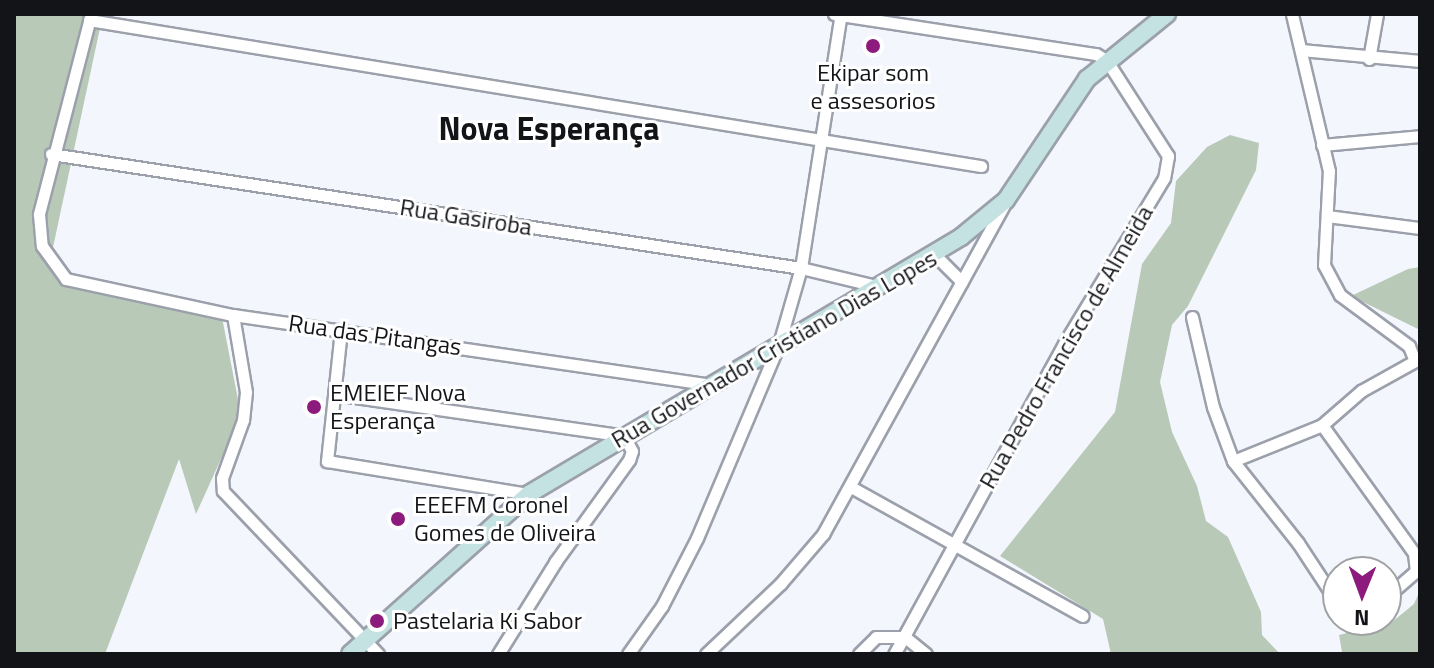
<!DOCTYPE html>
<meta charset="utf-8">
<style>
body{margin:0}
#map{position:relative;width:1434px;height:668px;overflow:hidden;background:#f3f6fd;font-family:"Titillium Web",sans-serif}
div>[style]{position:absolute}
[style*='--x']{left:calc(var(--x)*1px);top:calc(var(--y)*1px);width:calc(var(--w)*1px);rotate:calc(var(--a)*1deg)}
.green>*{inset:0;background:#b8c9b8}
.roads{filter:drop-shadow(2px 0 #9ba0ab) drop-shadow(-2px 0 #9ba0ab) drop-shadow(0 2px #9ba0ab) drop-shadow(0 -2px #9ba0ab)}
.street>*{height:11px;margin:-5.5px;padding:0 5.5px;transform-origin:5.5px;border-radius:5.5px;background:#fff}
.secondary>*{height:16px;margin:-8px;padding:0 8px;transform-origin:8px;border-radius:8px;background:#c3e2e1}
.dots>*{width:22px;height:22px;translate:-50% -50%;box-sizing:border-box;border:4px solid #fff;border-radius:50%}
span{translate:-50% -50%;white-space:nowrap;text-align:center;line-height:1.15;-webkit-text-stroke:6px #fff;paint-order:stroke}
.poi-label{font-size:24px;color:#121418}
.left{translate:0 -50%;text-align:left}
.street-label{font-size:24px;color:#121418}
.district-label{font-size:32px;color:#121418;font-weight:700}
.frame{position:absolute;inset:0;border:16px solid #121418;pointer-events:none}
.north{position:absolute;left:1322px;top:556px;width:80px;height:80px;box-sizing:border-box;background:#fff;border:2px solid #a0a1a3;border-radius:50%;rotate:181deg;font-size:22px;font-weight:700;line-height:32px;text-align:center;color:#121418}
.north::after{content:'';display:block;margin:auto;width:28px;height:36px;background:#8c1b7d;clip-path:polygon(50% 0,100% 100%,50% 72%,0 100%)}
</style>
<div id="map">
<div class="green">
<div style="clip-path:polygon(14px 14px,103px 14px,52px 252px,70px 279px,220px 307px,241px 415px,196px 514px,179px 459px,105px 654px,14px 654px)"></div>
<div style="clip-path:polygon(1230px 135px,1259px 143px,1256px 170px,1188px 306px,1172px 325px,1160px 382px,1172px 432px,1197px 486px,1206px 521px,1228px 537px,1261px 612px,1262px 635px,1280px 654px,1111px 654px,1103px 619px,1000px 556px,1115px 412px,1142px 264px,1171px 223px,1176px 181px,1207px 147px)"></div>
<div style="clip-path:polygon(1420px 267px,1420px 330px,1351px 296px,1408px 269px)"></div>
<div style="clip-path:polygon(1420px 590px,1420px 654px,1342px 652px,1339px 635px,1392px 622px,1414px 604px)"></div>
</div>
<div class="roads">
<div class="street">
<div style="--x:91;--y:14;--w:207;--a:104.6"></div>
<div style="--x:39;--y:214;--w:32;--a:85"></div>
<div style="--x:42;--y:246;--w:41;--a:54"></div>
<div style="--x:66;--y:279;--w:171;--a:12.2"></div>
<div style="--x:233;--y:315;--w:482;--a:8.3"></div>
<div style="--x:834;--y:14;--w:265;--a:8.7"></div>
<div style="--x:1096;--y:54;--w:13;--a:32"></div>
<div style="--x:1107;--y:61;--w:113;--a:57.3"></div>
<div style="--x:1168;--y:156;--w:22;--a:100"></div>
<div style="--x:1164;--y:178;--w:194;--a:121.1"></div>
<div style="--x:1064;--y:344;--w:354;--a:118.7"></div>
<div style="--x:89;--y:20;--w:904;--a:9.3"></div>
<div style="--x:1301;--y:50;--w:120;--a:5.3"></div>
<div style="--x:1369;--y:59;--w:46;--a:-79.9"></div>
<div style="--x:1322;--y:145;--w:98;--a:-5.2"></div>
<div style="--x:51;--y:154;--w:759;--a:8.64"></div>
<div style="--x:801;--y:268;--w:81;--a:13.5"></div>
<div style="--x:1327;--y:216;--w:94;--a:7.4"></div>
<div style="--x:935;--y:255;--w:38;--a:45"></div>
<div style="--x:233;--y:315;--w:78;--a:80.4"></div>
<div style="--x:246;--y:392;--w:28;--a:96"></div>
<div style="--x:243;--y:420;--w:62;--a:109.9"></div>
<div style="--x:222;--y:478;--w:13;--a:86"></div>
<div style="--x:223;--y:491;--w:225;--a:46.4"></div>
<div style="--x:1192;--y:317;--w:92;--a:76.9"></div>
<div style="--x:1213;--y:407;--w:58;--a:69.7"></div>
<div style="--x:1233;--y:461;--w:105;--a:51.6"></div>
<div style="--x:1298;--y:543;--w:73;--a:56.7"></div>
<div style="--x:341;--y:330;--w:132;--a:96.1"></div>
<div style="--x:327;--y:461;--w:205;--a:9.3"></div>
<div style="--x:334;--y:394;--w:293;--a:8.2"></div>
<div style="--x:624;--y:436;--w:17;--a:62"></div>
<div style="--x:632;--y:451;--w:9;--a:108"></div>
<div style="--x:629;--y:460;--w:125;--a:125.9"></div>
<div style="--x:556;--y:561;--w:110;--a:121.9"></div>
<div style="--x:1322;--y:425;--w:158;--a:54.3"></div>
<div style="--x:1414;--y:553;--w:18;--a:84"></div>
<div style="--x:1416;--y:571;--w:40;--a:139"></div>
<div style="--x:1233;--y:461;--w:96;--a:-22"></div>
<div style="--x:1322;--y:425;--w:52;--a:-41.1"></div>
<div style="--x:1361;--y:391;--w:62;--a:-29.1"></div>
<div style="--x:1415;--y:361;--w:16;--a:-112"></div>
<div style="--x:1409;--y:346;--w:86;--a:-143.5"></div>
<div style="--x:1340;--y:295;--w:34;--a:-118"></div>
<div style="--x:1324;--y:265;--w:94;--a:-87"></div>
<div style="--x:1329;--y:171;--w:161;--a:-103.3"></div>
<div style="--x:851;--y:487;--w:265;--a:29.1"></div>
<div style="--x:905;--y:637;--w:27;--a:39"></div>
<div style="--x:628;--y:654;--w:59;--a:-54.7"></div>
<div style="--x:662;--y:606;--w:76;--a:-62.8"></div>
<div style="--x:697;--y:538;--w:211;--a:-67.1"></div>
<div style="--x:779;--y:344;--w:79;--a:-73.9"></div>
<div style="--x:801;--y:268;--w:257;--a:-81.1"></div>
<div style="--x:706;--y:654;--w:103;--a:-43.4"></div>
<div style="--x:781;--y:583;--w:65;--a:-49.4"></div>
<div style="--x:823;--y:534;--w:376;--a:-61.2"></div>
<div style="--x:859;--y:654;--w:24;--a:-45"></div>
<div style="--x:876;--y:637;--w:29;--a:0"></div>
</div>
<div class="secondary">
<div style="--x:350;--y:654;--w:240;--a:-41.8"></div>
<div style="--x:529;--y:494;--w:503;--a:-30.75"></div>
<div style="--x:961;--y:237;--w:58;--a:-39.4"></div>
<div style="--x:1006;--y:200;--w:146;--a:-56.2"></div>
<div style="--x:1087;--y:79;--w:103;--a:-39.1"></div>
</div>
</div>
<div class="dots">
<div style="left:873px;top:46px;background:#8c1b7d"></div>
<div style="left:314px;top:407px;background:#8c1b7d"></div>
<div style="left:398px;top:519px;background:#8c1b7d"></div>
<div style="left:377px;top:621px;background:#8c1b7d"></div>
</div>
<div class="poi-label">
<span style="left:873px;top:87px">Ekipar som<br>e assesorios</span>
<span class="left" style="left:330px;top:407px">EMEIEF Nova<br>Esperança</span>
<span class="left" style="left:414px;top:519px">EEEFM Coronel<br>Gomes de Oliveira</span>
<span class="left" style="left:393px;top:621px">Pastelaria Ki Sabor</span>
</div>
<div class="street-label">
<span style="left:466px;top:217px;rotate:9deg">Rua Gasiroba</span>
<span style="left:375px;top:335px;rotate:8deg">Rua das Pitangas</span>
<span style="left:1066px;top:347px;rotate:-60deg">Rua Pedro Francisco de Almeida</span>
<span style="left:774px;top:349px;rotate:-30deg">Rua Governador Cristiano Dias Lopes</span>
</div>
<div class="district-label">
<span style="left:549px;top:128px">Nova Esperança</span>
</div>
<div class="frame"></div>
<div class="north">N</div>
</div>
